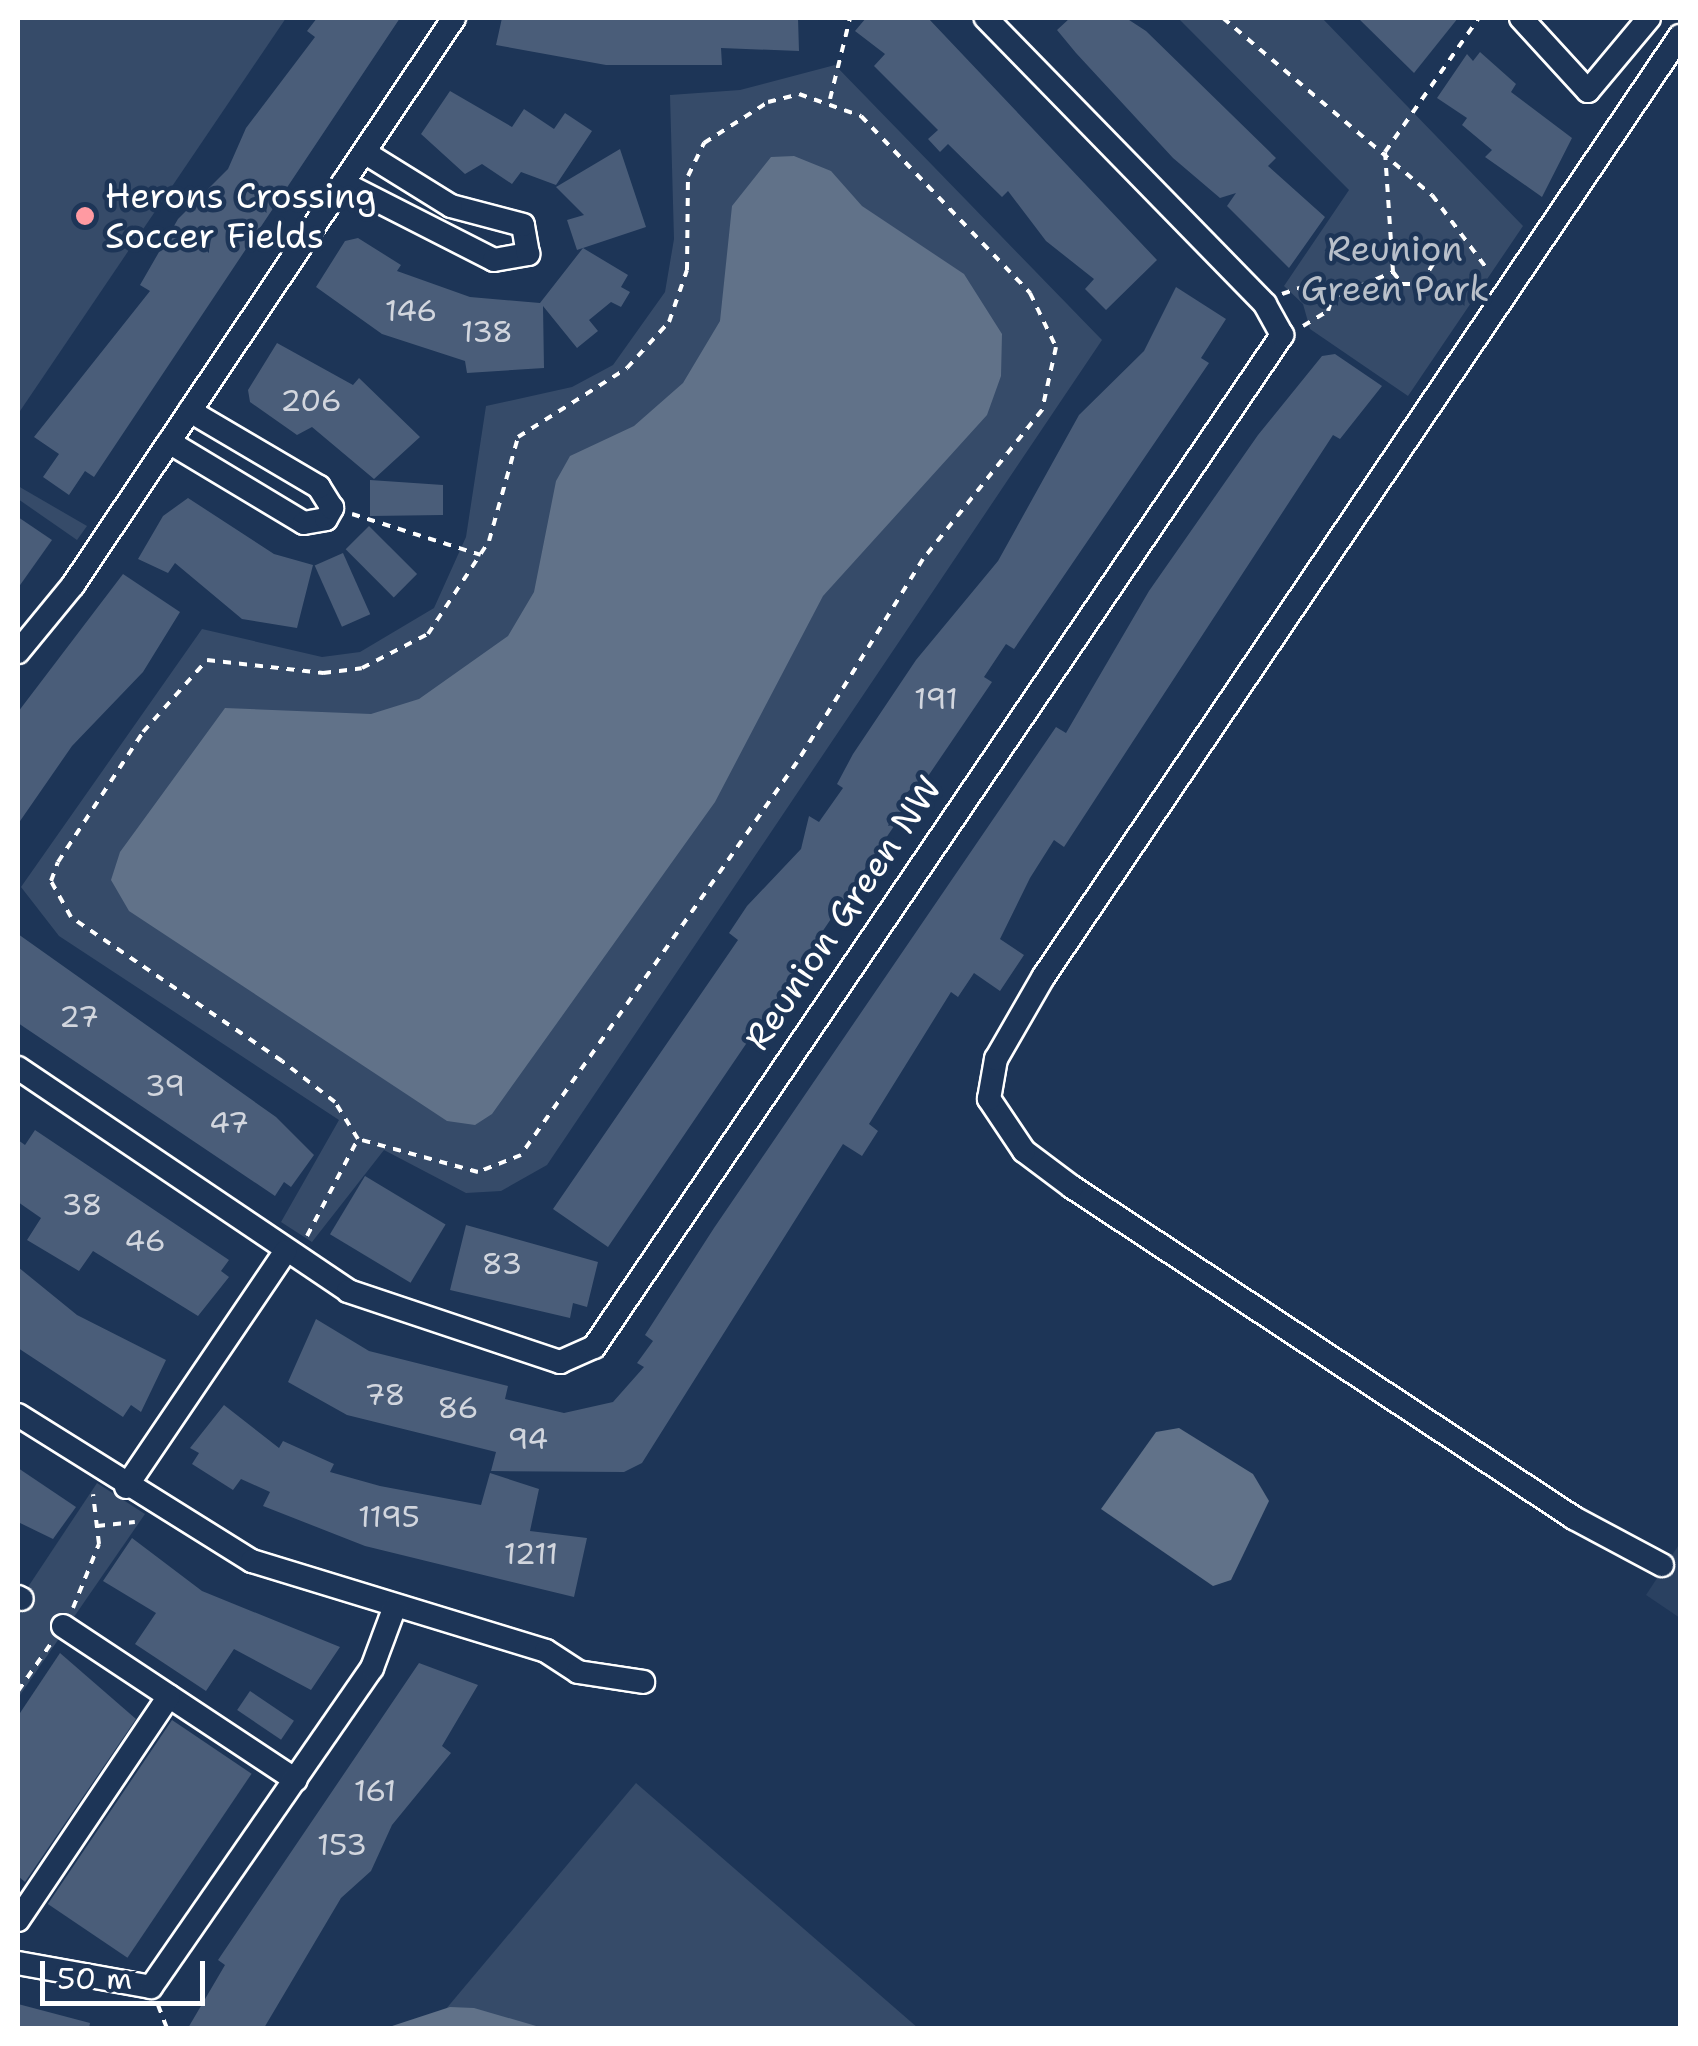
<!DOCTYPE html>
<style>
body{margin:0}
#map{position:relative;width:1698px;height:2046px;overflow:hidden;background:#1d3557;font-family:"Shantell Sans",sans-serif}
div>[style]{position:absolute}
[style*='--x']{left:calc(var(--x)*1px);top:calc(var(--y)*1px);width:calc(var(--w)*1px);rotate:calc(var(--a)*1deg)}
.built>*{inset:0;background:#2a4161}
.green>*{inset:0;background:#364b69}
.water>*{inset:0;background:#617289}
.building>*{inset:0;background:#4a5d79;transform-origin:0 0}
.path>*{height:4px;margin-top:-2px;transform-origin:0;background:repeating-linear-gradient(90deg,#fff 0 8px,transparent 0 16px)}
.roads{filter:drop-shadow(2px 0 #fff) drop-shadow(-2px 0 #fff) drop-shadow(0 2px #fff) drop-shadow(0 -2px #fff)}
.minor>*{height:22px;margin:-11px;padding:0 11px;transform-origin:11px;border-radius:11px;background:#1d3557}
.dots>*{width:28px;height:28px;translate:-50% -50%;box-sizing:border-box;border:5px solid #1d3557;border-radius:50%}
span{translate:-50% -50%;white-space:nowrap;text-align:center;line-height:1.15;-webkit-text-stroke:9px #1d3557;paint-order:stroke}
.number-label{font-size:30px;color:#d2d6de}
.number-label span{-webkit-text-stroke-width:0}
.poi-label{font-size:35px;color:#fff}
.left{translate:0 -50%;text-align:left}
.park-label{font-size:35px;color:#b9c0ca}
.street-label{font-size:35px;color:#fff}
.frame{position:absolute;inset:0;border:20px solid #fff;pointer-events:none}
.scale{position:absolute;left:40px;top:1961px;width:165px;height:45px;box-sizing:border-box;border:5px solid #fff;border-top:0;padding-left:12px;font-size:30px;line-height:35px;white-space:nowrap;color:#fff;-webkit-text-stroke:8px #1d3557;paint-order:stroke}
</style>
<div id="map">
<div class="built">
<div style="clip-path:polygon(1680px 1543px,1680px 1618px,1646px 1595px)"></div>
</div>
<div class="green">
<div style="clip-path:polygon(18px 18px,286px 18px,18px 414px)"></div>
<div style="clip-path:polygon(1178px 18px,1322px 18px,1523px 226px,1408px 396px,1310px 329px,1303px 304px,1284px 286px,1349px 190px)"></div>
<div style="clip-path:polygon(835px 65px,1102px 340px,547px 1165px,501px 1191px,466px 1193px,384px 1150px,312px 1242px,281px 1222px,339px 1120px,59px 936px,21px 887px,202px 629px,322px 657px,360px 652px,434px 608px,466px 537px,486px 406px,572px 387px,613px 365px,665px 292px,674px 239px,670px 95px,740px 90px)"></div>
<div style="clip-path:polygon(18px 486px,87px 526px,77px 540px,18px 499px)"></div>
<div style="clip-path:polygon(97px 1483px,145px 1514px,18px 1698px,18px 1602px)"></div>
<div style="clip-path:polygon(636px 1783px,918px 2028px,430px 2028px)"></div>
</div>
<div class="water">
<div style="clip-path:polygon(794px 156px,831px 171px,862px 206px,964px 274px,1002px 334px,1001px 376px,987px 415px,823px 596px,715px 802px,492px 1114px,475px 1125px,447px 1121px,129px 911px,111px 880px,120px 852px,225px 708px,371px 714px,419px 699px,508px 636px,534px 592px,556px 481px,570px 456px,634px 426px,683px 383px,720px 321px,732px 206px,771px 157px)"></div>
<div style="clip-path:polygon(1179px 1428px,1253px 1474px,1269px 1501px,1231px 1580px,1213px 1586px,1101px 1509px,1156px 1432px)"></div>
<div style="clip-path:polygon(450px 2007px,474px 2008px,543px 2028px,386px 2028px)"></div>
</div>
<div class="building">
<div style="clip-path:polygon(317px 18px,400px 18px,94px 477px,85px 471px,69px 495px,43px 477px,59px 454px,34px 437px,150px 291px,140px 285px,178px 219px,228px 169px,246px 128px,315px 37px,307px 31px)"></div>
<div style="clip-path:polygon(502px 18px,798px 18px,799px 51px,721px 48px,722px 65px,606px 65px,496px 45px)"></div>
<div style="clip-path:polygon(866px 18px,928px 18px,1157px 260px,1106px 310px,1085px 289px,1094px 279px,1046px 241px,1008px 191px,1002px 197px,948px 144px,940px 152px,928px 139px,938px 130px,874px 66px,885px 54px,855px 31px)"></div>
<div style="clip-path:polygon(1070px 18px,1126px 18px,1146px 31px,1276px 158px,1268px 166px,1325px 217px,1289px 268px,1227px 206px,1236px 193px,1220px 198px,1173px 158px,1076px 53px,1057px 30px)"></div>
<div style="clip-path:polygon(1358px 18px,1458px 18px,1414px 73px)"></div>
<div style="clip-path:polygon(1480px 52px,1516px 84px,1511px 92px,1572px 138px,1542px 197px,1485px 157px,1492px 150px,1462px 125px,1467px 118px,1437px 98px,1467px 54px,1473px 61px)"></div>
<div style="clip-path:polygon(450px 91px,512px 127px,524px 109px,554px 129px,565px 113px,592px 131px,556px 185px,521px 172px,512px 184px,482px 164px,465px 174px,421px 134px)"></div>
<div style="clip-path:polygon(620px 149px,646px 227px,577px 250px,567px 220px,584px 215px,556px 187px)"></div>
<div style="clip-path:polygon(358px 238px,401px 265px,397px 271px,470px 297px,540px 303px,583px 248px,628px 275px,621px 287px,630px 292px,621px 307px,611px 302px,589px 320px,598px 331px,577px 348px,543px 306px,544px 368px,467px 373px,465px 361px,382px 334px,316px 287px,345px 241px)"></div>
<div style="clip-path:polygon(1176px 287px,1226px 319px,1201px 358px,1209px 363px,1014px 649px,1006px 644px,984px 677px,992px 682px,608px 1247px,553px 1209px,738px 940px,729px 933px,747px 906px,801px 849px,809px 816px,819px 822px,843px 788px,837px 784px,853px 754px,916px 660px,998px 561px,1079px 415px,1144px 351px)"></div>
<div style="clip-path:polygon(277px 343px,353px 385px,359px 378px,420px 437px,374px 479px,312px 427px,297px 435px,250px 402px,248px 390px)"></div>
<div style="clip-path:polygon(1335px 354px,1382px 386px,1340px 439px,1333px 435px,1064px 847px,1054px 840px,1030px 878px,1000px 939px,1024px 955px,1000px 991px,974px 973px,958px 997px,951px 992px,869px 1124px,878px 1131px,862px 1156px,843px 1144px,642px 1463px,624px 1472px,491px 1471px,496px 1452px,347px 1415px,288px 1382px,316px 1319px,369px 1351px,508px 1386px,505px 1399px,564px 1413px,613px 1402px,644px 1367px,637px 1363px,653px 1341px,645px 1335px,714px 1228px,1056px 727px,1066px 733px,1149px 591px,1258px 435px,1322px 356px)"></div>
<div style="clip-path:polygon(370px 480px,443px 485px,443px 515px,370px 516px)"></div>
<div style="clip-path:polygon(188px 498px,274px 554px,313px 565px,297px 628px,242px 619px,175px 563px,168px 573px,138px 559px,163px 516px)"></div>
<div style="clip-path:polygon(18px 517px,52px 540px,18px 588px)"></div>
<div style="left:369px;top:526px;width:68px;height:33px;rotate:45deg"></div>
<div style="left:343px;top:553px;width:67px;height:31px;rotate:66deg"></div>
<div style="clip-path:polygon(123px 574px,180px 612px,143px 672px,72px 746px,18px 824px,18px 712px)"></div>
<div style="clip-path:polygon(18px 934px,276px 1117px,314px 1155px,291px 1187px,284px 1182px,275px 1196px,18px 1023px)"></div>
<div style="clip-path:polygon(35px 1130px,229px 1260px,221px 1271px,229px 1277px,198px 1316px,93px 1251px,79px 1271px,27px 1240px,41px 1218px,18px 1202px,18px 1140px,25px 1145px)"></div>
<div style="left:365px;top:1176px;width:94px;height:68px;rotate:31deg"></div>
<div style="clip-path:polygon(466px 1225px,598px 1262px,587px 1307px,573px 1303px,570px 1318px,450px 1290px)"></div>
<div style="clip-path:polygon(18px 1267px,77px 1315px,166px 1360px,141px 1412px,131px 1405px,123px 1417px,18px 1348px)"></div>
<div style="clip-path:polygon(224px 1405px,279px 1448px,283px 1441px,334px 1464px,330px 1472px,380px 1486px,481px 1505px,490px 1473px,539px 1489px,530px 1531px,587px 1538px,574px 1597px,365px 1546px,263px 1506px,270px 1492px,241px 1479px,233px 1490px,192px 1464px,199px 1453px,190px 1448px)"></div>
<div style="clip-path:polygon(18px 1468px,76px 1507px,53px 1539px,18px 1522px)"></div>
<div style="clip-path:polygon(132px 1538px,202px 1591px,340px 1647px,311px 1690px,234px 1649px,206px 1691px,135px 1644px,156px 1613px,103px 1581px)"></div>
<div style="clip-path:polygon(60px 1653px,136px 1719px,25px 1882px,18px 1876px,18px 1716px)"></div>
<div style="clip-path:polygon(419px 1663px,478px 1685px,442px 1746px,451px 1753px,392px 1825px,371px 1871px,341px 1898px,264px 2028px,188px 2028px,225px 1965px,218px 1960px)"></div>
<div style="left:250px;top:1691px;width:53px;height:23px;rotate:34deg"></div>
<div style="left:172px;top:1720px;width:96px;height:222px;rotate:34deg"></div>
<div style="clip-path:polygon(18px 2004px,90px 2023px,89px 2028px,18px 2028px)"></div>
</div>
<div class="path">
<div style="--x:1223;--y:18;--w:274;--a:40.3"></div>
<div style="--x:1432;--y:195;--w:94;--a:53.3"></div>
<div style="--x:799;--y:94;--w:66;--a:19.5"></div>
<div style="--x:861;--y:116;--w:245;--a:46.3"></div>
<div style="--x:1030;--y:293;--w:60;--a:64.3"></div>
<div style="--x:1056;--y:347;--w:65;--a:102.5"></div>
<div style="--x:1042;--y:410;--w:191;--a:128.6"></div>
<div style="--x:923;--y:559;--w:239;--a:121.8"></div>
<div style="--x:797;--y:762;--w:480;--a:125.1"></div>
<div style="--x:521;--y:1155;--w:46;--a:158.4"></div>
<div style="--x:478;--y:1172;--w:124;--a:-164.6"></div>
<div style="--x:358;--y:1139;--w:44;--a:-121.9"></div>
<div style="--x:335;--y:1102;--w:67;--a:-142.3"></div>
<div style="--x:282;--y:1061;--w:255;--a:-145.7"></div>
<div style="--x:71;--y:917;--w:41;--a:-119.1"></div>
<div style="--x:51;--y:881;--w:20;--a:-70"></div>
<div style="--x:58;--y:862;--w:155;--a:-56.8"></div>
<div style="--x:143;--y:732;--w:96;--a:-48.4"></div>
<div style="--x:207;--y:660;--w:117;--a:6.4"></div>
<div style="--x:323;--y:673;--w:39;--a:-7"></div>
<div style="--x:362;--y:668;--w:74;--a:-27.3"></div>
<div style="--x:428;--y:634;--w:111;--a:-56.7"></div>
<div style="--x:489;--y:541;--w:108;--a:-74.4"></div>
<div style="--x:518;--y:437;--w:129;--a:-32.3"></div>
<div style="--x:627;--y:368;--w:62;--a:-47.6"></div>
<div style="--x:669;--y:322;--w:55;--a:-70.9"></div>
<div style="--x:687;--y:270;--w:94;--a:-89.4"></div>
<div style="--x:688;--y:176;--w:37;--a:-64"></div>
<div style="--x:704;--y:143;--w:76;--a:-32.6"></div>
<div style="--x:768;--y:102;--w:32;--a:-14"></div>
<div style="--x:830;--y:99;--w:83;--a:-76.1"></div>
<div style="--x:1393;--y:272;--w:15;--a:53"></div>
<div style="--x:1402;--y:284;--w:19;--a:0"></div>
<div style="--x:1421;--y:284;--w:33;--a:-59"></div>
<div style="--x:1438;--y:256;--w:28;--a:-23"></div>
<div style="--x:1282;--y:294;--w:28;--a:-19"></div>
<div style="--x:1308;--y:285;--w:27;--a:28"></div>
<div style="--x:1303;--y:326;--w:29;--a:-31"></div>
<div style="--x:1328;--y:311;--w:14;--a:-73"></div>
<div style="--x:1332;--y:298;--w:66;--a:-23.1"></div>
<div style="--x:1393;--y:272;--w:120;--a:-93.8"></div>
<div style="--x:1385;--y:152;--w:164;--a:-55"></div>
<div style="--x:352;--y:514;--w:135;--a:17.6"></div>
<div style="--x:307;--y:1236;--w:110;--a:-62.3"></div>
<div style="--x:97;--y:1526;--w:38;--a:-6"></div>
<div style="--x:73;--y:1608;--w:69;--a:-67.9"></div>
<div style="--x:99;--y:1544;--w:50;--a:-96.8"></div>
<div style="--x:18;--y:1691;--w:60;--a:-55.2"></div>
<div style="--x:158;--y:2005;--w:25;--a:69"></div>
</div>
<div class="roads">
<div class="minor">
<div style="--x:1521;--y:18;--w:99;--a:47.5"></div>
<div style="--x:1588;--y:91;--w:95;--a:-50.1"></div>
<div style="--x:343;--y:183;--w:169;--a:27"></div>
<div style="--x:494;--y:260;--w:35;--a:-10"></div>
<div style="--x:528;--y:254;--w:29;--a:-100"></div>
<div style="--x:523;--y:225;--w:74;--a:-165.2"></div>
<div style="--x:451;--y:206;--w:102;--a:-148.2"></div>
<div style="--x:169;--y:442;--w:157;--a:31"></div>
<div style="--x:304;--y:523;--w:22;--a:-10"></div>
<div style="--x:326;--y:519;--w:13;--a:-61"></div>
<div style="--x:332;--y:508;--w:25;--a:-122"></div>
<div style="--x:319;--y:487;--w:150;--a:-149.5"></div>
<div style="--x:18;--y:652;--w:87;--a:-50.6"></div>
<div style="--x:73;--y:585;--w:683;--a:-56.1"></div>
<div style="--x:18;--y:1068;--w:398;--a:34"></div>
<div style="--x:348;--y:1291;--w:224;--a:18.5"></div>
<div style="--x:560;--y:1362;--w:37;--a:-24"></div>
<div style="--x:594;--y:1347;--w:1224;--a:-55.79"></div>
<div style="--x:1282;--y:335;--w:35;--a:-119"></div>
<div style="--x:1265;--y:304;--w:400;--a:-134.3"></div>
<div style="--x:18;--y:1415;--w:276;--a:32"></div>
<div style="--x:252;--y:1561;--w:307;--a:17"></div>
<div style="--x:546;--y:1651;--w:38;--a:33"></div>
<div style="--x:578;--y:1672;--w:66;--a:8.7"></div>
<div style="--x:126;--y:1487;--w:284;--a:-55.9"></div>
<div style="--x:1662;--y:1565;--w:100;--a:-151.9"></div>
<div style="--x:1574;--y:1518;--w:601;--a:-146.6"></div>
<div style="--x:1072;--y:1187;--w:60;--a:-143.1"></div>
<div style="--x:1024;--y:1151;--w:63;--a:-123.9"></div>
<div style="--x:989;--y:1099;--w:41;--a:-80.1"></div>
<div style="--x:996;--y:1059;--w:96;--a:-60"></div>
<div style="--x:1044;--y:976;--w:1135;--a:-55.92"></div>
<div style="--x:18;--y:1597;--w:4;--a:27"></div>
<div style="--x:63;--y:1626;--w:279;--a:33.5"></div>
<div style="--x:18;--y:1920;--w:270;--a:-56"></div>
<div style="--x:18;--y:1963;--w:135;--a:10.2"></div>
<div style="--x:151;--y:1987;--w:388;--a:-55.3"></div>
<div style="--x:372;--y:1668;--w:63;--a:-69.6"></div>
</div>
</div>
<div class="dots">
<div style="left:85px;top:216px;background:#ff9aa2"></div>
</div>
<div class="number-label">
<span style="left:411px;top:311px">146</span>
<span style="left:487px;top:332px">138</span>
<span style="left:311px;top:401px">206</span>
<span style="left:936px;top:699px">191</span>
<span style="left:79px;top:1017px">27</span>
<span style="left:165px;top:1086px">39</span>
<span style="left:229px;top:1123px">47</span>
<span style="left:82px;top:1205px">38</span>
<span style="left:145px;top:1241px">46</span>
<span style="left:502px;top:1264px">83</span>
<span style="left:385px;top:1395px">78</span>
<span style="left:458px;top:1408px">86</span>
<span style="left:528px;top:1439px">94</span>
<span style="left:389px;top:1517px">1195</span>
<span style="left:531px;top:1554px">1211</span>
<span style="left:375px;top:1791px">161</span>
<span style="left:342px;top:1845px">153</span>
</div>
<div class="poi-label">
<span class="left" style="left:105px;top:216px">Herons Crossing<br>Soccer Fields</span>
</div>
<div class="park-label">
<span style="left:1395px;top:269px">Reunion<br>Green Park</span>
</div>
<div class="street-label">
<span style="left:843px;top:913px;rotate:-56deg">Reunion Green NW</span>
</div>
<div class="frame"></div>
<div class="scale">50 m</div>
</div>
